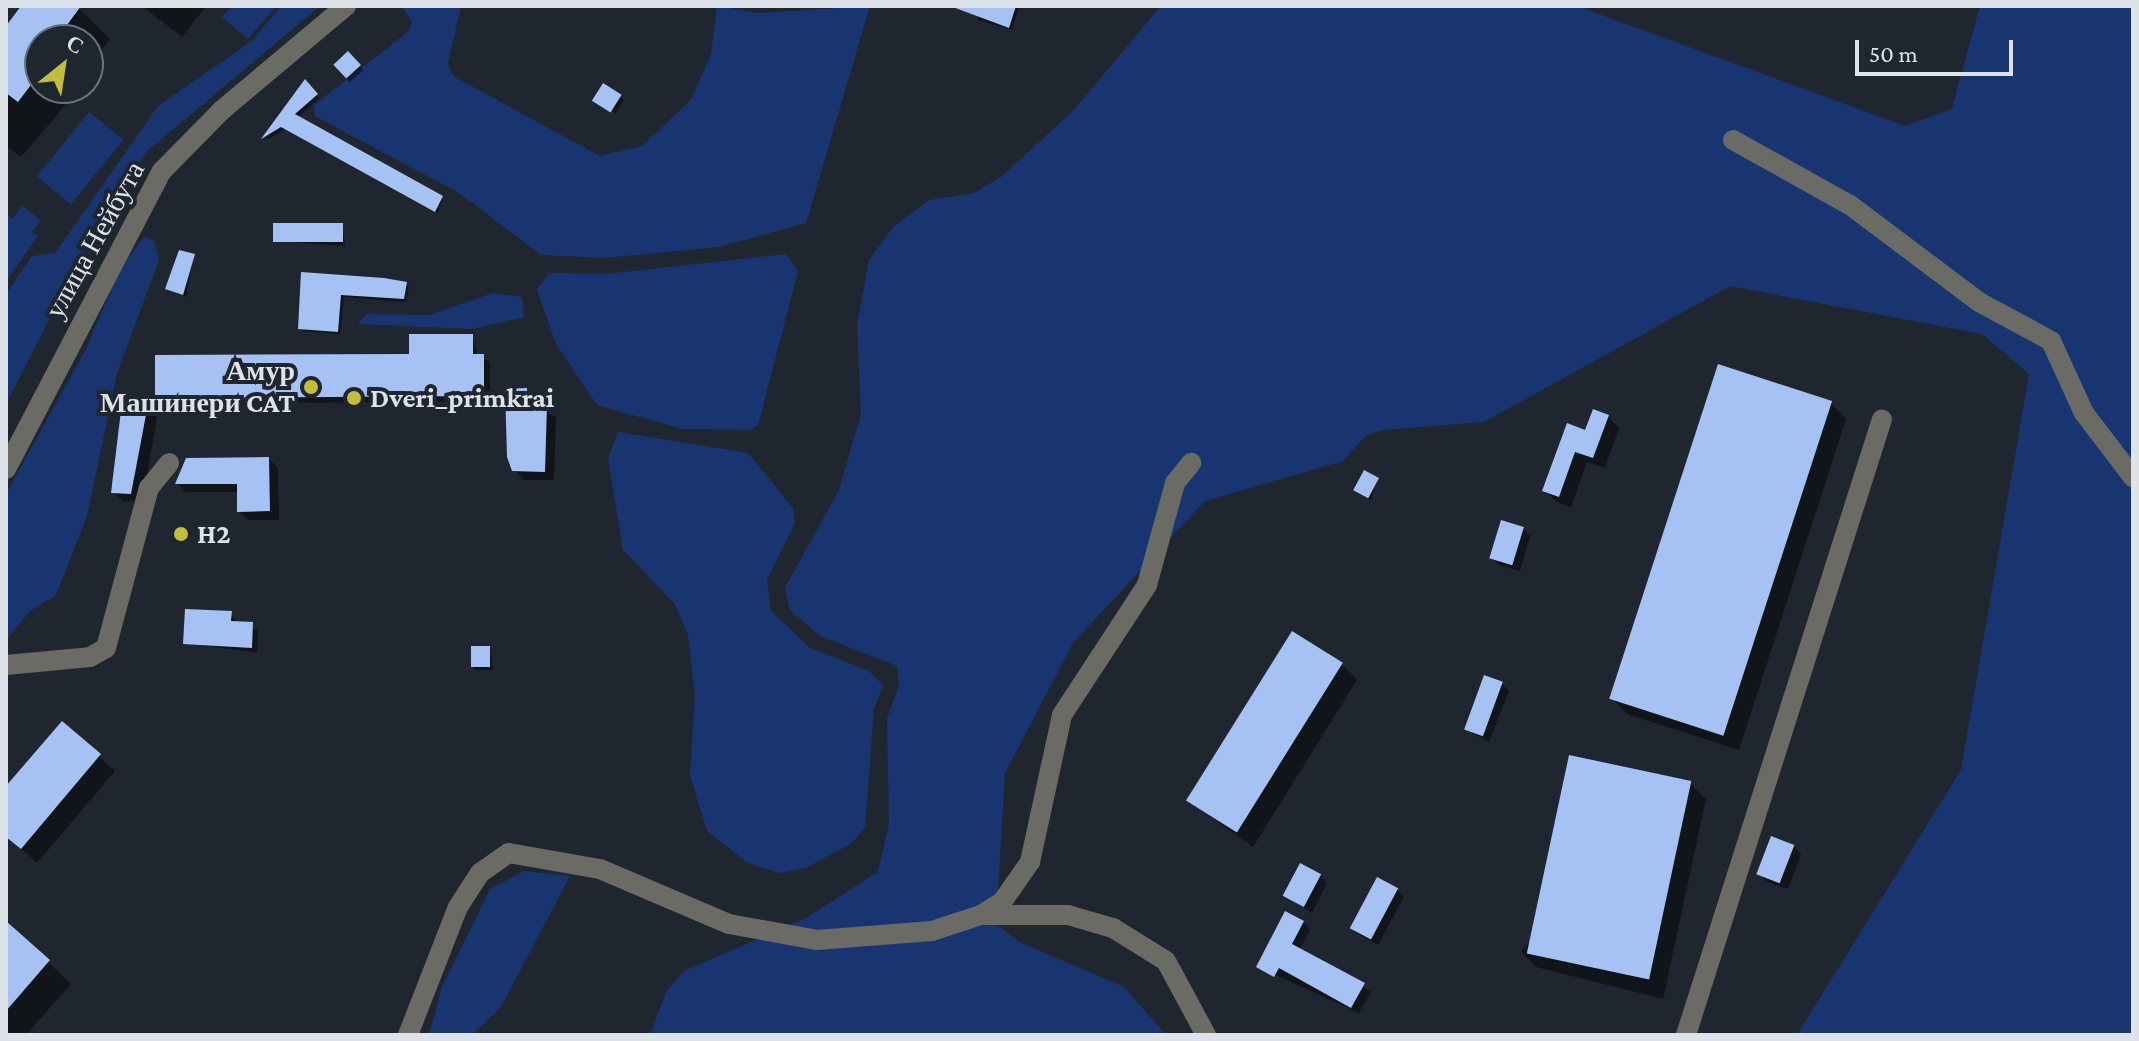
<!DOCTYPE html>
<meta charset="utf-8">
<style>
body{margin:0}
#map{position:relative;width:2139px;height:1041px;overflow:hidden;background:#202630;font-family:"Crimson Pro",serif}
div>[style]{position:absolute}
[style*='--x']{left:calc(var(--x)*1px);top:calc(var(--y)*1px);width:calc(var(--w)*1px);rotate:calc(var(--a)*1deg)}
.green>*{inset:0;background:#193571;transform-origin:0 0}
.shadow>*{inset:0;background:#0007;transform-origin:0 0}
.building>*{inset:0;background:#a6c2f4;transform-origin:0 0}
.minor>*{height:20px;margin:-10px;padding:0 10px;transform-origin:10px;border-radius:10px;background:#6b6b65}
.dots>*{width:22px;height:22px;translate:-50% -50%;box-sizing:border-box;border:4px solid #202630;border-radius:50%}
span{translate:-50% -50%;white-space:nowrap;text-align:center;line-height:1.15;-webkit-text-stroke:8px #202630;paint-order:stroke}
.street-label{font-size:28px;color:#dee2e9}
.poi-label{font-size:28px;color:#dee2e9;font-weight:700}
.right{translate:-100% -50%;text-align:right}
.left{translate:0 -50%;text-align:left}
.frame{position:absolute;inset:0;border:8px solid #dee2e9;pointer-events:none}
.north{position:absolute;left:24px;top:24px;width:80px;height:80px;box-sizing:border-box;background:#202630;border:2px solid #6c717a;border-radius:50%;rotate:30deg;font-size:22px;font-weight:700;line-height:32px;text-align:center;color:#dee2e9}
.north::after{content:'';display:block;margin:auto;width:28px;height:36px;background:#c3bd3e;clip-path:polygon(50% 0,100% 100%,50% 72%,0 100%)}
.scale{position:absolute;left:1855px;top:40px;width:158px;height:36px;box-sizing:border-box;border:4px solid #dee2e9;border-top:0;padding-left:10px;font-size:24px;line-height:28px;white-space:nowrap;color:#dee2e9;-webkit-text-stroke:6px #202630;paint-order:stroke}
</style>
<div id="map">
<div class="green">
<div style="clip-path:polygon(232px 6px,276px 6px,248px 39px,222px 17px)"></div>
<div style="clip-path:polygon(281px 6px,320px 6px,146px 152px,92px 236px,6px 404px,6px 294px,32px 256px,55px 253px,158px 106px,252px 41px)"></div>
<div style="clip-path:polygon(401px 6px,461px 6px,448px 63px,453px 76px,600px 156px,642px 146px,691px 100px,711px 54px,717px 6px,758px 13px,870px 6px,806px 223px,719px 247px,604px 258px,541px 255px,461px 194px,315px 116px,314px 105px,409px 31px,412px 21px)"></div>
<div style="clip-path:polygon(1161px 6px,1577px 6px,1905px 126px,1952px 109px,1980px 6px,2133px 6px,2133px 1035px,1797px 1035px,1961px 770px,2029px 374px,1982px 334px,1730px 286px,1484px 422px,1383px 430px,1364px 437px,1343px 461px,1205px 501px,1073px 643px,1005px 773px,996px 924px,1019px 942px,1124px 987px,1166px 1035px,650px 1035px,666px 992px,684px 971px,806px 918px,878px 872px,889px 824px,887px 719px,899px 685px,897px 666px,820px 636px,790px 610px,785px 588px,839px 490px,861px 414px,857px 325px,869px 260px,894px 226px,929px 200px,974px 193px,1001px 177px,1073px 111px)"></div>
<div style="left:89px;top:112px;width:44px;height:83px;rotate:39deg"></div>
<div style="clip-path:polygon(22px 206px,41px 220px,32px 232px,38px 236px,6px 281px,6px 215px,13px 218px)"></div>
<div style="clip-path:polygon(144px 237px,154px 240px,159px 260px,117px 373px,87px 516px,56px 595px,30px 611px,6px 640px,6px 494px,86px 349px,121px 267px)"></div>
<div style="clip-path:polygon(786px 254px,798px 271px,758px 425px,750px 430px,682px 429px,597px 405px,556px 344px,537px 290px,549px 273px,606px 274px)"></div>
<div style="clip-path:polygon(493px 293px,522px 297px,524px 317px,472px 329px,358px 324px,366px 314px,429px 315px)"></div>
<div style="clip-path:polygon(618px 432px,748px 453px,793px 508px,795px 523px,767px 580px,771px 611px,810px 648px,869px 671px,883px 685px,874px 709px,865px 827px,852px 843px,806px 868px,779px 873px,748px 863px,707px 831px,690px 775px,695px 695px,688px 635px,675px 604px,623px 550px,608px 458px)"></div>
<div style="clip-path:polygon(524px 871px,570px 876px,501px 1007px,472px 1035px,429px 1035px,442px 987px,490px 889px)"></div>
</div>
<div class="shadow">
<div style="clip-path:polygon(23px 6px,76px 6px,110px 39px,88px 68px,88px 40px,40px 40px,40px 88px,80px 88px,21px 157px,6px 146px,6px 29px)"></div>
<div style="clip-path:polygon(142px 6px,206px 6px,182px 37px)"></div>
<div style="clip-path:polygon(978px 6px,1019px 6px,1012px 30px,978px 20px)"></div>
<div style="left:348px;top:53px;width:23px;height:18px;rotate:49deg"></div>
<div style="clip-path:polygon(305px 82px,319px 98px,298px 117px,442px 198px,438px 213px,285px 129px,265px 141px)"></div>
<div style="clip-path:polygon(603px 86px,624px 100px,616px 114px,598px 104px)"></div>
<div style="clip-path:polygon(342px 225px,345px 246px,275px 241px)"></div>
<div style="clip-path:polygon(194px 256px,186px 297px,171px 291px,168px 288px)"></div>
<div style="clip-path:polygon(303px 275px,406px 284px,409px 287px,406px 302px,344px 297px,340px 334px,303px 331px)"></div>
<div style="clip-path:polygon(472px 336px,478px 356px,490px 362px,490px 401px,163px 404px,157px 398px,411px 356px)"></div>
<div style="clip-path:polygon(526px 390px,536px 407px,556px 417px,554px 480px,524px 480px,514px 470px)"></div>
<div style="clip-path:polygon(148px 401px,158px 411px,143px 499px,123px 502px,113px 492px)"></div>
<div style="clip-path:polygon(1831px 403px,1846px 419px,1739px 750px,1627px 714px,1612px 698px)"></div>
<div style="clip-path:polygon(1608px 417px,1619px 428px,1605px 468px,1587px 462px,1571px 507px,1556px 502px,1545px 490px,1587px 432px)"></div>
<div style="clip-path:polygon(269px 459px,278px 468px,279px 520px,248px 520px,239px 511px,239px 492px,186px 492px,177px 483px,187px 460px)"></div>
<div style="clip-path:polygon(1377px 480px,1371px 500px,1358px 493px)"></div>
<div style="clip-path:polygon(1523px 528px,1530px 536px,1520px 571px,1499px 565px,1492px 557px)"></div>
<div style="clip-path:polygon(231px 613px,236px 623px,258px 630px,257px 653px,185px 643px)"></div>
<div style="clip-path:polygon(490px 648px,493px 670px,476px 670px,473px 667px)"></div>
<div style="clip-path:polygon(1341px 664px,1357px 680px,1253px 847px,1189px 801px)"></div>
<div style="clip-path:polygon(1502px 684px,1509px 691px,1489px 742px,1465px 729px)"></div>
<div style="clip-path:polygon(62px 723px,115px 771px,37px 863px,6px 836px,6px 789px)"></div>
<div style="clip-path:polygon(1690px 783px,1706px 799px,1663px 999px,1536px 967px,1521px 951px)"></div>
<div style="clip-path:polygon(1793px 846px,1801px 854px,1788px 889px,1767px 882px,1760px 874px)"></div>
<div style="clip-path:polygon(1320px 875px,1327px 883px,1312px 913px,1286px 896px)"></div>
<div style="clip-path:polygon(1397px 890px,1404px 897px,1378px 945px,1359px 935px,1352px 928px)"></div>
<div style="clip-path:polygon(1303px 922px,1310px 930px,1299px 950px,1371px 992px,1359px 1013px,1258px 967px)"></div>
<div style="clip-path:polygon(12px 928px,71px 984px,26px 1035px,6px 1035px)"></div>
</div>
<div class="building">
<div style="clip-path:polygon(21px 6px,81px 6px,56px 40px,40px 40px,40px 73px,18px 102px,6px 93px,6px 26px)"></div>
<div style="clip-path:polygon(950px 6px,1016px 6px,1009px 28px)"></div>
<div style="left:348px;top:51px;width:19px;height:20px;rotate:47deg"></div>
<div style="clip-path:polygon(305px 79px,318px 94px,295px 114px,443px 196px,435px 212px,281px 127px,261px 139px)"></div>
<div style="left:603px;top:83px;width:22px;height:21px;rotate:32deg"></div>
<div style="left:273px;top:223px;width:70px;height:19px"></div>
<div style="clip-path:polygon(179px 250px,195px 254px,183px 295px,165px 289px)"></div>
<div style="clip-path:polygon(301px 272px,384px 278px,407px 282px,404px 299px,341px 295px,338px 332px,298px 329px)"></div>
<div style="clip-path:polygon(409px 334px,473px 334px,473px 354px,484px 354px,484px 396px,155px 398px,155px 355px,409px 354px)"></div>
<div style="left:1718px;top:364px;width:120px;height:352px;rotate:18deg"></div>
<div style="clip-path:polygon(527px 388px,528px 406px,547px 405px,545px 472px,512px 471px,507px 457px,505px 389px)"></div>
<div style="clip-path:polygon(123px 394px,149px 399px,131px 494px,111px 493px)"></div>
<div style="clip-path:polygon(1593px 409px,1609px 415px,1593px 458px,1575px 452px,1559px 497px,1542px 491px,1567px 423px,1585px 430px)"></div>
<div style="clip-path:polygon(269px 457px,270px 511px,237px 512px,237px 484px,175px 484px,186px 458px)"></div>
<div style="left:1364px;top:470px;width:17px;height:23px;rotate:28deg"></div>
<div style="left:1501px;top:520px;width:24px;height:40px;rotate:17deg"></div>
<div style="clip-path:polygon(185px 609px,232px 611px,231px 621px,253px 622px,252px 648px,183px 644px)"></div>
<div style="left:1292px;top:631px;width:60px;height:200px;rotate:32deg"></div>
<div style="left:471px;top:646px;width:19px;height:21px"></div>
<div style="left:1484px;top:675px;width:20px;height:58px;rotate:20deg"></div>
<div style="clip-path:polygon(62px 721px,101px 754px,21px 849px,6px 837px,6px 786px)"></div>
<div style="left:1569px;top:755px;width:125px;height:203px;rotate:12deg"></div>
<div style="left:1771px;top:836px;width:25px;height:41px;rotate:21deg"></div>
<div style="left:1300px;top:863px;width:24px;height:37px;rotate:28deg"></div>
<div style="left:1377px;top:877px;width:24px;height:58px;rotate:28deg"></div>
<div style="clip-path:polygon(1285px 911px,1304px 921px,1292px 944px,1365px 983px,1351px 1008px,1279px 968px,1274px 977px,1256px 967px)"></div>
<div style="clip-path:polygon(6px 921px,50px 960px,6px 1011px)"></div>
</div>
<div class="minor">
<div style="--x:1733;--y:140;--w:134;--a:29.1"></div>
<div style="--x:1850;--y:205;--w:161;--a:36.9"></div>
<div style="--x:1979;--y:302;--w:82;--a:28.4"></div>
<div style="--x:2051;--y:341;--w:79;--a:65.4"></div>
<div style="--x:2084;--y:413;--w:81;--a:52.6"></div>
<div style="--x:6;--y:469;--w:336;--a:-62.4"></div>
<div style="--x:162;--y:171;--w:86;--a:-45.5"></div>
<div style="--x:222;--y:110;--w:162;--a:-40"></div>
<div style="--x:6;--y:665;--w:84;--a:-5.4"></div>
<div style="--x:90;--y:657;--w:18;--a:-29"></div>
<div style="--x:106;--y:648;--w:166;--a:-75"></div>
<div style="--x:149;--y:488;--w:32;--a:-51"></div>
<div style="--x:981;--y:915;--w:25;--a:-32"></div>
<div style="--x:1002;--y:902;--w:49;--a:-55"></div>
<div style="--x:1030;--y:862;--w:150;--a:-77.7"></div>
<div style="--x:1062;--y:715;--w:155;--a:-56.8"></div>
<div style="--x:1147;--y:585;--w:106;--a:-74.6"></div>
<div style="--x:1175;--y:483;--w:26;--a:-51"></div>
<div style="--x:408;--y:1035;--w:137;--a:-68.7"></div>
<div style="--x:458;--y:907;--w:40;--a:-57.1"></div>
<div style="--x:480;--y:873;--w:35;--a:-35"></div>
<div style="--x:509;--y:853;--w:92;--a:10"></div>
<div style="--x:600;--y:869;--w:140;--a:23.1"></div>
<div style="--x:729;--y:924;--w:89;--a:10.3"></div>
<div style="--x:817;--y:940;--w:115;--a:-4.5"></div>
<div style="--x:932;--y:931;--w:52;--a:-18.1"></div>
<div style="--x:981;--y:915;--w:87;--a:0"></div>
<div style="--x:1068;--y:915;--w:47;--a:16.1"></div>
<div style="--x:1113;--y:928;--w:62;--a:31.9"></div>
<div style="--x:1166;--y:961;--w:84;--a:61.6"></div>
<div style="--x:1686;--y:1035;--w:646;--a:-72.35"></div>
</div>
<div class="dots">
<div style="left:311px;top:387px;background:#c3bd3e"></div>
<div style="left:354px;top:398px;background:#c3bd3e"></div>
<div style="left:181px;top:534px;background:#c3bd3e"></div>
</div>
<div class="street-label">
<span style="left:95px;top:240px;rotate:-61deg">улица Нейбута</span>
</div>
<div class="poi-label">
<span class="right" style="left:295px;top:387px">Амур<br>Машинери CAT</span>
<span class="left" style="left:370px;top:398px">Dveri_primkrai</span>
<span class="left" style="left:197px;top:534px">H2</span>
</div>
<div class="frame"></div>
<div class="north">С</div>
<div class="scale">50 m</div>
</div>
